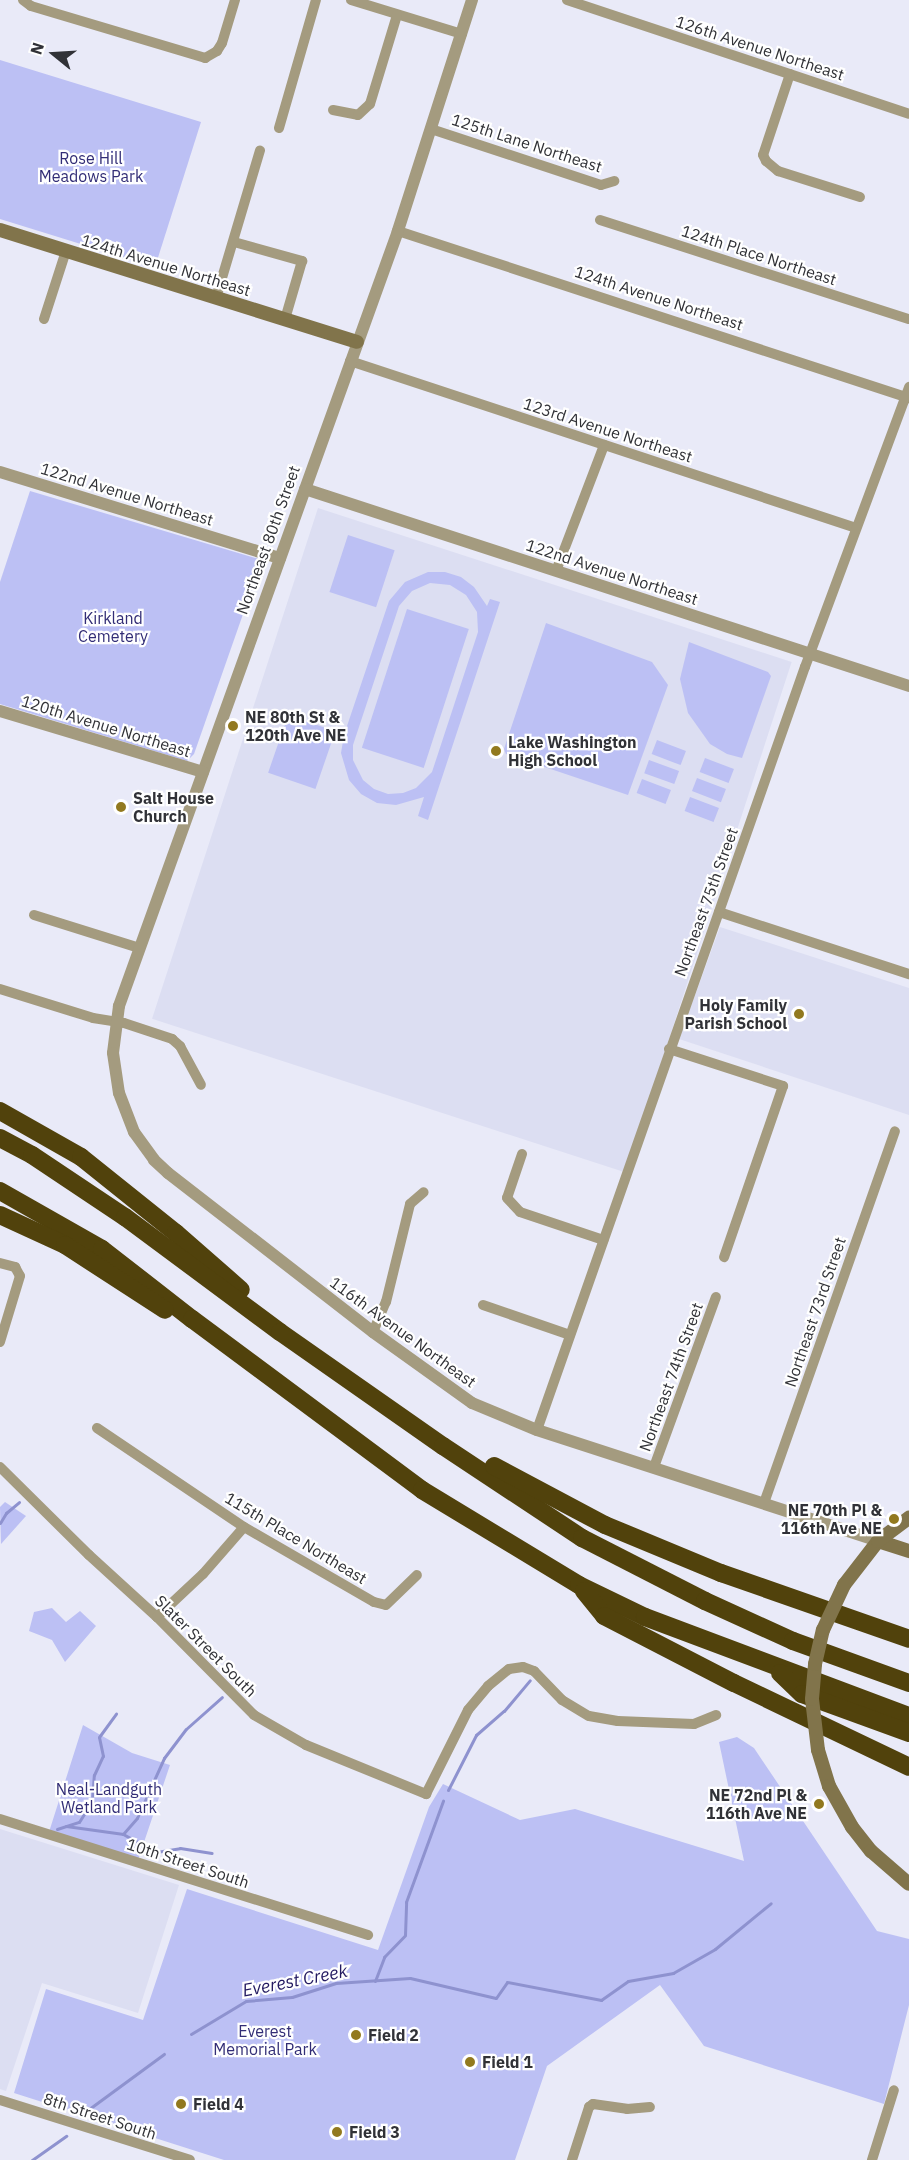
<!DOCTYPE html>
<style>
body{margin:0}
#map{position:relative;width:909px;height:2160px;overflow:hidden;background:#e9eaf8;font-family:"IBM Plex Sans",sans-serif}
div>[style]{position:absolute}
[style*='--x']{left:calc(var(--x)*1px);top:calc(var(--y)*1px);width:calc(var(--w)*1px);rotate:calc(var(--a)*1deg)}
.built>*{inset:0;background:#dcdef2;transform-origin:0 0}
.green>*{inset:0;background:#bcc0f4;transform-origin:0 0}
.stream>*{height:3px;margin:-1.5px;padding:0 1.5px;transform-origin:1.5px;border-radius:1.5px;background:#8e92cf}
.minor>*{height:10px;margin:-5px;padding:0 5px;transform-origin:5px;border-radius:5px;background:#a49b7f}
.tertiary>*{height:12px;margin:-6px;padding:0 6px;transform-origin:6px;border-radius:6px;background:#a49b7f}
.secondary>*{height:14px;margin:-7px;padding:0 7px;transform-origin:7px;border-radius:7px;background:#81744b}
.motorway>*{height:18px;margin:-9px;padding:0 9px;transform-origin:9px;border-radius:9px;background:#51420c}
.secondary-bridge>*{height:14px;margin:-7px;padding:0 7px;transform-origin:7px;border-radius:7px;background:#81744b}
.dots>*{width:16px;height:16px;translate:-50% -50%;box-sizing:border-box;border:3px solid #fff;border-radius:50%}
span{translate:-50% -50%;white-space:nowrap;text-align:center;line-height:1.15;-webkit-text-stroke:4.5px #fff;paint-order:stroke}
.street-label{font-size:16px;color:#313237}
.park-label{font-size:16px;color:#322d76}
.poi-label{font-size:16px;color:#313237;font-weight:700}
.left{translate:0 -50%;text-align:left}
.right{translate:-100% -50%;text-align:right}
.water-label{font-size:18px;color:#231a61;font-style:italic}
.north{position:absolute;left:24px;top:24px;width:60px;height:60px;-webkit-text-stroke:4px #fff;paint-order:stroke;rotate:288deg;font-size:16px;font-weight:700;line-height:24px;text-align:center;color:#313237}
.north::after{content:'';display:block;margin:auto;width:21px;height:27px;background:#313237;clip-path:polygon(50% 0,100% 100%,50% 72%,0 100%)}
</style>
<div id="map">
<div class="built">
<div style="left:318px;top:508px;width:498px;height:537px;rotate:18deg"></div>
<div style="clip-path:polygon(720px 927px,909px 988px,909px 1115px,679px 1039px)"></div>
<div style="clip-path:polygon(0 1829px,179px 1885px,138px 2013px,42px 1983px,6px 2091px,0 2089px)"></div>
</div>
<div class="green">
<div style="clip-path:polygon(0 60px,201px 122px,155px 267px,0 219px)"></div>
<div style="clip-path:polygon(30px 491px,262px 560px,194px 754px,187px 761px,0 704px,0 582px)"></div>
<div style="left:348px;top:535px;width:49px;height:60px;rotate:18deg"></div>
<div style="clip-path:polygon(evenodd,428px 572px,445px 572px,461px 577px,474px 587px,487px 606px,490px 599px,500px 602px,428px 820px,418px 816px,424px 797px,396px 805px,377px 803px,361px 794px,349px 780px,341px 753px,344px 735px,389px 601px,405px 582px,428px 572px,430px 583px,450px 585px,466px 595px,477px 612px,478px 632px,432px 772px,416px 788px,403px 793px,388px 794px,374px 789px,363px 780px,353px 760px,353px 745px,399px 606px,412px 591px,430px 583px)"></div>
<div style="left:407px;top:609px;width:65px;height:146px;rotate:18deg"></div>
<div style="clip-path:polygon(546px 623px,652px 662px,668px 685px,628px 795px,506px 754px,504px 749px)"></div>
<div style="clip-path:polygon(689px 642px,768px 672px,771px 676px,742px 758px,727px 754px,710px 744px,688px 713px,680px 679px)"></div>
<div style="left:288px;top:715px;width:50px;height:61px;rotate:19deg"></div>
<div style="left:657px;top:740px;width:31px;height:15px;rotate:21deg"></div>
<div style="left:705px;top:758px;width:31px;height:15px;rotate:21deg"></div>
<div style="left:649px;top:760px;width:32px;height:14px;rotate:20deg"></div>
<div style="left:697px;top:778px;width:31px;height:14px;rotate:21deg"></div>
<div style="left:642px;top:779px;width:31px;height:15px;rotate:21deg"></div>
<div style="left:690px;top:797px;width:31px;height:15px;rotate:21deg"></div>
<div style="clip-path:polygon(5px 1502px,26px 1516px,1px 1544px,0 1507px)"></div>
<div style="clip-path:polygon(52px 1608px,66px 1622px,80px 1611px,96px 1626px,65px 1662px,52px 1640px,29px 1631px,34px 1612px)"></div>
<div style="clip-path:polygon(83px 1725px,132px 1753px,170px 1765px,138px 1860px,49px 1832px)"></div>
<div style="clip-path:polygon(737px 1737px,754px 1748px,877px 1931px,909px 1939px,909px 2005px,884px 2104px,704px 2046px,660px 1985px,547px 2066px,515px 2160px,224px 2160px,14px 2093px,46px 1989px,143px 2020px,187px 1889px,378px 1950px,429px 1807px,443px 1784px,520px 1820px,575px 1809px,744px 1861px,719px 1742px)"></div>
</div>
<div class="stream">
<div style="--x:0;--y:1523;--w:12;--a:-59"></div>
<div style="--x:6;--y:1513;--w:17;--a:-40"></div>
<div style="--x:448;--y:1790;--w:62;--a:-63"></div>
<div style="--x:476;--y:1735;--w:37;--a:-41"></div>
<div style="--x:504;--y:1711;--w:40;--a:-50"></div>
<div style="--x:66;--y:1826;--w:58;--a:8"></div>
<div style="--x:123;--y:1834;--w:21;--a:-49"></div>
<div style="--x:137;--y:1818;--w:66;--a:-65.8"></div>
<div style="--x:164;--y:1758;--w:36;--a:-53"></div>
<div style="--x:186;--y:1729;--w:48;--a:-41.6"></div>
<div style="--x:57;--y:1829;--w:23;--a:-18"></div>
<div style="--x:79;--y:1822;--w:25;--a:-58"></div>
<div style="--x:92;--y:1801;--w:26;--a:-86"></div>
<div style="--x:94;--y:1775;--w:21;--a:-65"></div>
<div style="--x:103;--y:1756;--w:19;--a:-102"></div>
<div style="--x:99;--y:1737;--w:29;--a:-54"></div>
<div style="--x:123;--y:1834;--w:26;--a:29"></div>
<div style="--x:156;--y:1852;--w:24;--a:-9"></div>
<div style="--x:180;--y:1848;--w:32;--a:9"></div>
<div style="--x:375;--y:1981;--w:26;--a:-69"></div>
<div style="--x:384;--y:1957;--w:30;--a:-46"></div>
<div style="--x:405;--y:1935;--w:33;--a:-88"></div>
<div style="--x:406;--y:1902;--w:108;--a:-69.9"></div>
<div style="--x:191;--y:2034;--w:64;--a:-31"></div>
<div style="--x:246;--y:2001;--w:46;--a:-5"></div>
<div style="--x:292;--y:1997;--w:46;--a:-17.7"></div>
<div style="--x:336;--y:1983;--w:74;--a:-3.9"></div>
<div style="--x:410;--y:1978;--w:88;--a:13.1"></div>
<div style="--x:496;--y:1998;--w:19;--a:-55"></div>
<div style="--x:507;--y:1982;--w:96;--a:10.8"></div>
<div style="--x:601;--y:2000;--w:33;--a:-35"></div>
<div style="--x:628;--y:1981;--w:46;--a:-10.1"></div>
<div style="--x:673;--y:1973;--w:48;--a:-29.7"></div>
<div style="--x:715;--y:1949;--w:72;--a:-39.4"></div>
<div style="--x:89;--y:2109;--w:93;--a:-36.3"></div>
<div style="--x:32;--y:2160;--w:42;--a:-35.2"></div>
</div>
<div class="minor">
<div style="--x:23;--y:0;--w:10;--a:37"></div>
<div style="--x:31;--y:6;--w:182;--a:16.6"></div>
<div style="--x:205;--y:58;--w:14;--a:-30"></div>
<div style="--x:217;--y:51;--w:9;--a:-58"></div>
<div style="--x:222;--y:43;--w:45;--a:-73.2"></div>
<div style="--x:351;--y:0;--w:116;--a:17"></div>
<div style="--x:567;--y:0;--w:360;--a:18.4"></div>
<div style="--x:790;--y:74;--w:85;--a:108.4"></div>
<div style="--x:763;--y:155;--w:7;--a:63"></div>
<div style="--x:766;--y:161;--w:16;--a:40"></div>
<div style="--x:778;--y:171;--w:86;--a:17.6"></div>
<div style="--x:333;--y:110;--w:25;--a:11"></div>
<div style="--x:358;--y:115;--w:16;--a:-43"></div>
<div style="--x:370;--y:104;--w:93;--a:-73.1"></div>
<div style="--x:279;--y:128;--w:133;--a:-73.9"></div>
<div style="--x:431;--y:129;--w:179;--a:18.2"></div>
<div style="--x:601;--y:185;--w:14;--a:-17"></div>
<div style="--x:600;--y:220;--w:324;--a:17.8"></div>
<div style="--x:398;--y:231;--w:538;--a:18.1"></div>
<div style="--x:234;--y:242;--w:71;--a:15.6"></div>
<div style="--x:302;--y:261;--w:60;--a:106.3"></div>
<div style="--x:216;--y:298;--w:154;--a:-73.4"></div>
<div style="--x:44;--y:319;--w:71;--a:-72.1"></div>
<div style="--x:350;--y:361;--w:533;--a:18.26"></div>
<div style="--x:556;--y:571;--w:135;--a:-69.1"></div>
<div style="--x:719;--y:912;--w:200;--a:18.1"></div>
<div style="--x:34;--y:915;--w:110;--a:17.4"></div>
<div style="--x:0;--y:989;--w:97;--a:17.3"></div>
<div style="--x:93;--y:1018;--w:31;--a:9"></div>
<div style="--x:124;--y:1023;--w:51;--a:18.4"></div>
<div style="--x:172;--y:1039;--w:11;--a:41"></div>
<div style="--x:180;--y:1046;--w:44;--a:61.7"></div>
<div style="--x:669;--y:1049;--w:120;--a:18"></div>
<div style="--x:783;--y:1086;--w:181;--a:109"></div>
<div style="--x:522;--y:1154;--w:46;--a:108.8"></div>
<div style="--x:507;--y:1198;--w:19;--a:47"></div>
<div style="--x:520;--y:1212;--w:88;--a:18.6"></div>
<div style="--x:0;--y:1263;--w:16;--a:15"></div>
<div style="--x:15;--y:1267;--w:10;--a:61"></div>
<div style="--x:20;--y:1276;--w:69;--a:106.9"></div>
<div style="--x:483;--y:1305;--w:92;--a:19"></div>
<div style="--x:373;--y:1332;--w:33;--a:-67"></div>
<div style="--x:386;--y:1302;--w:101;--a:-76.2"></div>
<div style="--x:410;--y:1204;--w:18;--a:-41"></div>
<div style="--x:97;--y:1428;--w:177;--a:34"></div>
<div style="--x:244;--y:1527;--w:150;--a:30"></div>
<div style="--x:374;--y:1602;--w:12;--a:14"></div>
<div style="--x:386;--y:1605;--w:43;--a:-44.1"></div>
<div style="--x:537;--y:1430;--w:809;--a:-70.65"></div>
<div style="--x:805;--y:667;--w:299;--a:-69.6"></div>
<div style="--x:0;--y:1467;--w:125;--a:44.7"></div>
<div style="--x:89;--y:1555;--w:92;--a:42.4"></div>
<div style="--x:157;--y:1617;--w:138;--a:45.3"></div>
<div style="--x:254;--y:1715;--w:60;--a:30"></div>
<div style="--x:306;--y:1745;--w:130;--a:22.2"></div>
<div style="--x:426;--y:1794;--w:94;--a:-63.4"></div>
<div style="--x:468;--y:1710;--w:31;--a:-50"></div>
<div style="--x:488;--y:1686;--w:27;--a:-39"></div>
<div style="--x:509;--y:1669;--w:14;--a:-8"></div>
<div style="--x:523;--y:1667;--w:12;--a:20"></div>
<div style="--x:534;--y:1671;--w:40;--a:46"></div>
<div style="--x:562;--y:1700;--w:31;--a:31"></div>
<div style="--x:589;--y:1716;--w:29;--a:10"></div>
<div style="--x:618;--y:1721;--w:76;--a:2.3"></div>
<div style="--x:694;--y:1724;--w:24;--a:-22"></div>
<div style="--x:654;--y:1467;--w:181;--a:-70"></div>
<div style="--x:764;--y:1503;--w:394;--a:-70.6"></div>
<div style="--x:157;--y:1617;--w:63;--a:-43.1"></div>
<div style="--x:203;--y:1574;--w:62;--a:-48.9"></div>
<div style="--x:0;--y:1819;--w:386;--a:17.5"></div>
<div style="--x:0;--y:2100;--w:199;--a:17.5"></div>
<div style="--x:572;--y:2160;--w:56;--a:-72.2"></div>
<div style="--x:589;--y:2107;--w:5;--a:-37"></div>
<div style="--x:593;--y:2104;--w:34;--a:8"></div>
<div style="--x:627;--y:2109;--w:23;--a:-5"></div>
<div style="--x:872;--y:2160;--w:73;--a:-72.6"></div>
</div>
<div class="tertiary">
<div style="--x:472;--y:0;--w:243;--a:107.8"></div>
<div style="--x:398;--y:231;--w:824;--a:109.8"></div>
<div style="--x:119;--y:1006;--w:47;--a:97.3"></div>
<div style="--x:113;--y:1053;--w:40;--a:81.5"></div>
<div style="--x:119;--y:1093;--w:42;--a:69"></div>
<div style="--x:134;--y:1132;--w:34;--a:54"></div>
<div style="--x:154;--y:1160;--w:19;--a:43"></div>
<div style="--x:168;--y:1173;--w:259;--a:37.8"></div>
<div style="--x:373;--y:1332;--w:122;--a:35.6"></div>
<div style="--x:472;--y:1403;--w:70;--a:22.6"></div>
<div style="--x:537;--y:1430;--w:359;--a:18"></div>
<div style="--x:0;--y:472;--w:293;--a:17.1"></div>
<div style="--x:305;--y:489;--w:635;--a:18.06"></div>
<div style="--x:0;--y:711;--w:212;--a:16.7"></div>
</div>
<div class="secondary">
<div style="--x:0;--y:230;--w:374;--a:17.4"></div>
<div style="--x:878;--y:1541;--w:33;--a:18"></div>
<div style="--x:844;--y:1585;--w:56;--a:-52.3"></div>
<div style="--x:878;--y:1541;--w:39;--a:-37"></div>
<div style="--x:818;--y:1750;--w:38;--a:73"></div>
<div style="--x:829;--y:1786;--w:47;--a:60.7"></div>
<div style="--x:852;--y:1827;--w:31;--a:52"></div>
<div style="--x:871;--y:1851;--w:50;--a:41"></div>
</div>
<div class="motorway">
<div style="--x:0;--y:1111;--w:93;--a:29.6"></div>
<div style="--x:81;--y:1157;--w:122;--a:38.7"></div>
<div style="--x:176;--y:1233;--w:86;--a:41.2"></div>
<div style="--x:0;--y:1138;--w:36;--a:28"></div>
<div style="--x:32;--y:1155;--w:112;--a:33.7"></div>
<div style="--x:125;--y:1217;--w:193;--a:36.6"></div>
<div style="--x:280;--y:1332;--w:199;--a:35"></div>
<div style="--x:443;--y:1446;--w:167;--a:33.5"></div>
<div style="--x:582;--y:1538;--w:138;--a:27.1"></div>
<div style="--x:705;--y:1601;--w:97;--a:24.4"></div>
<div style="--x:793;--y:1641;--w:123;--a:19.9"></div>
<div style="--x:0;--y:1191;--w:117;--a:29.6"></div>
<div style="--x:102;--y:1249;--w:114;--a:37.9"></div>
<div style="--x:192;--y:1319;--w:287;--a:36.6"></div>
<div style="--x:422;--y:1490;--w:184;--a:31.2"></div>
<div style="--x:579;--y:1585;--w:73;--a:25.9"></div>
<div style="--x:645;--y:1617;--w:282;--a:20.6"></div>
<div style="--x:0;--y:1215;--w:72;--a:24.8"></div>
<div style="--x:65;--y:1245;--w:119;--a:33"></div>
<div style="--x:494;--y:1466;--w:126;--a:28"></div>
<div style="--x:605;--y:1525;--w:126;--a:22.5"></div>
<div style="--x:721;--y:1573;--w:199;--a:19.3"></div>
<div style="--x:584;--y:1591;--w:32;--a:51"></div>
<div style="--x:604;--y:1616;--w:146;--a:27.3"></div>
<div style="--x:734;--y:1683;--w:194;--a:25.6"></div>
<div style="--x:780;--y:1673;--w:30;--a:44"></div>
<div style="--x:802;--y:1694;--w:114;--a:20"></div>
</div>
<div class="secondary-bridge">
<div style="--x:818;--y:1750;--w:51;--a:-96.7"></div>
<div style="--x:812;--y:1699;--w:35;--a:-85"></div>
<div style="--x:815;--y:1664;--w:35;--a:-77"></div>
<div style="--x:823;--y:1630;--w:50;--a:-65"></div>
</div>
<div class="dots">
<div style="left:233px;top:726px;background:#92791f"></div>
<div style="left:496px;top:751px;background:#92791f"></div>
<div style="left:121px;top:807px;background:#92791f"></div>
<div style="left:799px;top:1014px;background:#92791f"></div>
<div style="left:894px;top:1519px;background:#92791f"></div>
<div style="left:819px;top:1804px;background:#92791f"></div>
<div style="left:356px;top:2035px;background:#92791f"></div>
<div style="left:470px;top:2062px;background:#92791f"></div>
<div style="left:181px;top:2104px;background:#92791f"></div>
<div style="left:337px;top:2132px;background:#92791f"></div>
</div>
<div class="street-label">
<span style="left:760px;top:48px;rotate:18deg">126th Avenue Northeast</span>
<span style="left:527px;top:143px;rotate:18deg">125th Lane Northeast</span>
<span style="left:759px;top:255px;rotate:18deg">124th Place Northeast</span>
<span style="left:166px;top:265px;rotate:17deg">124th Avenue Northeast</span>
<span style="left:659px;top:298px;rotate:18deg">124th Avenue Northeast</span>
<span style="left:608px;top:430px;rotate:18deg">123rd Avenue Northeast</span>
<span style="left:127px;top:494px;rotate:17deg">122nd Avenue Northeast</span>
<span style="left:268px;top:540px;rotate:-70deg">Northeast 80th Street</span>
<span style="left:612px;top:572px;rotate:18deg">122nd Avenue Northeast</span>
<span style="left:106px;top:726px;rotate:17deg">120th Avenue Northeast</span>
<span style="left:706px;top:902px;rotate:-70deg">Northeast 75th Street</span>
<span style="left:815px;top:1312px;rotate:-71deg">Northeast 73rd Street</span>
<span style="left:403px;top:1332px;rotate:36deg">116th Avenue Northeast</span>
<span style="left:671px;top:1377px;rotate:-70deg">Northeast 74th Street</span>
<span style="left:296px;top:1538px;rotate:31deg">115th Place Northeast</span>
<span style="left:206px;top:1646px;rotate:45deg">Slater Street South</span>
<span style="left:188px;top:1863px;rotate:18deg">10th Street South</span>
<span style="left:100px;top:2116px;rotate:18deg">8th Street South</span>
</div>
<div class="park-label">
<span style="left:91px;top:167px">Rose Hill<br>Meadows Park</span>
<span style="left:113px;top:627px">Kirkland<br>Cemetery</span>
<span style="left:109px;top:1798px">Neal-Landguth<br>Wetland Park</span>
<span style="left:265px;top:2040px">Everest<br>Memorial Park</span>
</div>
<div class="poi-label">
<span class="left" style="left:245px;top:726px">NE 80th St &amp;<br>120th Ave NE</span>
<span class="left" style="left:508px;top:751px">Lake Washington<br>High School</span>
<span class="left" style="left:133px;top:807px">Salt House<br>Church</span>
<span class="right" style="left:787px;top:1014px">Holy Family<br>Parish School</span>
<span class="right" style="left:882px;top:1519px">NE 70th Pl &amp;<br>116th Ave NE</span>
<span class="right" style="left:807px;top:1804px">NE 72nd Pl &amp;<br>116th Ave NE</span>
<span class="left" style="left:368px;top:2035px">Field 2</span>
<span class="left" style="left:482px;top:2062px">Field 1</span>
<span class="left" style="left:193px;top:2104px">Field 4</span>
<span class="left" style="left:349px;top:2132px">Field 3</span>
</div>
<div class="water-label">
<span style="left:295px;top:1981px;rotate:-11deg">Everest Creek</span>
</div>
<div class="north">N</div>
</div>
